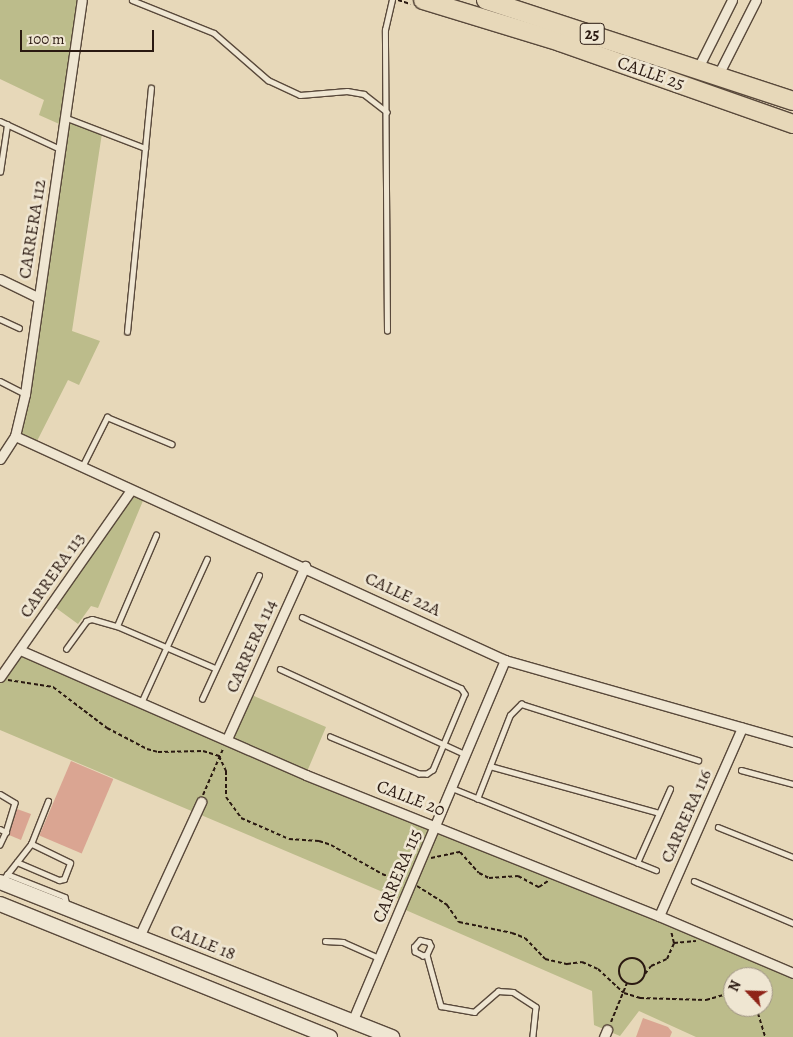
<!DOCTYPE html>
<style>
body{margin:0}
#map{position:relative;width:793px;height:1037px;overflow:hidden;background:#e7d8b9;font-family:Alegreya,serif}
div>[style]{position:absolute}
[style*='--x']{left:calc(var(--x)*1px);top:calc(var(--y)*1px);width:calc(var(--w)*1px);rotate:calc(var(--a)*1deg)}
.green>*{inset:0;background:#bcbc8b}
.building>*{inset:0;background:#daa592;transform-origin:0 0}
.path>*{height:2px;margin-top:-1px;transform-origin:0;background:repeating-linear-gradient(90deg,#2a1911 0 4px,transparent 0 6.5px)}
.path>.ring{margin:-1px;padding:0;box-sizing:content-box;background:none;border:2px solid #2a1911;border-radius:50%}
.roads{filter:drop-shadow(1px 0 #59493b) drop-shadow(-1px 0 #59493b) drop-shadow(0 1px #59493b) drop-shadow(0 -1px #59493b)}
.lane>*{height:4.5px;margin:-2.25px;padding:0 2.25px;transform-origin:2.25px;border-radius:2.25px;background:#efe6d2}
.street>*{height:9px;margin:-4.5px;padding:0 4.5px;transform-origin:4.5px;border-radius:4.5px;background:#efe6d2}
.secondary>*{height:14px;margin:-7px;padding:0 7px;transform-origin:7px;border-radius:7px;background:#efe6d2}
.highway>*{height:18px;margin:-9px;padding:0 9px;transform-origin:9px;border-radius:9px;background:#e7d8b9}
span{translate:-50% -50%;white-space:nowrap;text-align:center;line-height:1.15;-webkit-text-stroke:5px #efe6d2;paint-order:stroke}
.shield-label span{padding:1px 4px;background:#efe6d2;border:1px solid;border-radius:4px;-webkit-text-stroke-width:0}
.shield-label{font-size:16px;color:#2a1911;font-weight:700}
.street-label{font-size:18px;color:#2a1911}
.north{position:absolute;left:723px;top:967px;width:50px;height:50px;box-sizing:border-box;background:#efe6d2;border:1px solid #a09485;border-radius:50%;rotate:294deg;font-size:14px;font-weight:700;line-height:20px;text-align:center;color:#2a1911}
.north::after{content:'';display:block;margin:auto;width:18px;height:22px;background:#8f2418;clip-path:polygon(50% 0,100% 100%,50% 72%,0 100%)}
.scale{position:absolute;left:20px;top:30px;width:134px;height:22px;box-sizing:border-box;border:2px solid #2a1911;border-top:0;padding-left:6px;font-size:15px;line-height:18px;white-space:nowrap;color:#2a1911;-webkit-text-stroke:4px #efe6d2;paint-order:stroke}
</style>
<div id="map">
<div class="green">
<div style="clip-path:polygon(0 0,82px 0,67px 118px,102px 133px,72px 331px,100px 341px,79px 385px,68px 380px,35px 445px,15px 436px,66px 127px,39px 115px,44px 100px,0 79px)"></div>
<div style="clip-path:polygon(130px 491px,145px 496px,98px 608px,91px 606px,78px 624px,52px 605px)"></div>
<div style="clip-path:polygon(evenodd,20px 650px,227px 739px,247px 693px,326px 727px,306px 774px,793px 973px,793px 1037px,696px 1037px,639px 1011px,620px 1036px,594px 1025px,592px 991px,401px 908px,404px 901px,0 730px,0 677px,20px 650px,733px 977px,763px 977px,763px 1007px,733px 1007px,733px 977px)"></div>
</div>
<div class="building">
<div style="left:71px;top:761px;width:46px;height:81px;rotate:23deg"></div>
<div style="clip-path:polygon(17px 809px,31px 814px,21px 840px,9px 835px)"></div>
<div style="clip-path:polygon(643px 1018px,668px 1027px,672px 1032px,670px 1037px,636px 1037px)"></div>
</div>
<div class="path">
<div style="--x:398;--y:0;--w:13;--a:18"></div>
<div style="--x:8;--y:680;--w:46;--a:8.8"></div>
<div style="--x:53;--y:687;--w:68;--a:37.2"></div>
<div style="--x:107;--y:728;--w:45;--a:27.7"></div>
<div style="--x:147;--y:749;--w:11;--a:15"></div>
<div style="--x:158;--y:752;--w:45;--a:-1.3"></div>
<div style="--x:203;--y:751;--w:17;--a:17"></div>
<div style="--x:219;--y:756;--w:17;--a:65"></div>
<div style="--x:226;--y:771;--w:26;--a:90"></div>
<div style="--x:226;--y:797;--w:26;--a:54"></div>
<div style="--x:241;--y:818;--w:52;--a:23.6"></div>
<div style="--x:289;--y:839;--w:30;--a:4"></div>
<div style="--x:319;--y:841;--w:13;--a:18"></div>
<div style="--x:331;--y:845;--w:59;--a:29.6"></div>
<div style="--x:382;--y:874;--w:22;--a:21"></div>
<div style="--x:203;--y:795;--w:50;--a:-66.5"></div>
<div style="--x:431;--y:858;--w:30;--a:-12"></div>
<div style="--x:460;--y:852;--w:28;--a:48"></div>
<div style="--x:479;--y:873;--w:11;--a:27"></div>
<div style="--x:489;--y:878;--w:29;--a:-4"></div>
<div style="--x:518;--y:876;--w:24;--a:28"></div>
<div style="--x:539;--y:887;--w:11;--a:-34"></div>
<div style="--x:417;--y:886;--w:36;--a:32"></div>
<div style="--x:447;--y:905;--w:21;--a:55"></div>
<div style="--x:459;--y:922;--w:54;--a:11.7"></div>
<div style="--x:512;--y:933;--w:14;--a:21"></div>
<div style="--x:525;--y:938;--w:29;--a:46"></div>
<div style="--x:545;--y:959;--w:23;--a:13"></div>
<div style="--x:567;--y:964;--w:15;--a:-8"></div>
<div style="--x:582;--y:962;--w:17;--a:24"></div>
<div style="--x:598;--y:969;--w:35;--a:43"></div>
<div style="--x:624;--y:993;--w:17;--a:17"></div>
<div style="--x:640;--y:998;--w:66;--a:1.7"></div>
<div style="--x:706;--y:1000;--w:19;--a:-16"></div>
<div style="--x:724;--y:995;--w:9;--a:13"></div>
<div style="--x:674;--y:943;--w:22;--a:-5"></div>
<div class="ring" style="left:619px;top:958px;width:24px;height:24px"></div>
<div style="--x:645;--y:974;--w:10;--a:-53"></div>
<div style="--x:651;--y:966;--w:17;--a:-24"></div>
<div style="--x:667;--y:959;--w:17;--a:-66"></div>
<div style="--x:674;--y:943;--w:12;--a:-104"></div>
<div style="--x:756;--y:1007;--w:31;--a:73"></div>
<div style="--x:611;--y:1022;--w:42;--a:-67.7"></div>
</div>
<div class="roads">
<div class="lane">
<div style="--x:132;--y:0;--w:88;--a:21.9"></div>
<div style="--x:214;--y:33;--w:72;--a:41"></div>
<div style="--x:268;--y:80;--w:35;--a:25"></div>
<div style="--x:300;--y:95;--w:47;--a:-4.9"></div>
<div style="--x:347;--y:91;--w:17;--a:10"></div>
<div style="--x:364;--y:94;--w:29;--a:38"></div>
<div style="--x:67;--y:118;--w:84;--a:21"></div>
<div style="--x:0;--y:121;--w:66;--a:25"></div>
<div style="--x:0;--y:172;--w:48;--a:-81.5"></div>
<div style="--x:0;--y:319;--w:21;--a:25"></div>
<div style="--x:387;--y:331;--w:301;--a:-90.4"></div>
<div style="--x:385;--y:30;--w:31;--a:-77"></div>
<div style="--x:127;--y:332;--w:245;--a:-84.4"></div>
<div style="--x:0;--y:381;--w:28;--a:27"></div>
<div style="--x:82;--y:467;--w:56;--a:-63.4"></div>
<div style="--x:107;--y:417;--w:70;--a:22.6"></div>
<div style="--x:302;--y:617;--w:174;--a:24.1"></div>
<div style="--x:461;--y:688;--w:7;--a:56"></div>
<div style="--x:465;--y:694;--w:82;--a:112.8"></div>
<div style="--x:433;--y:770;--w:7;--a:146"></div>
<div style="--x:427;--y:774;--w:8;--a:180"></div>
<div style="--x:419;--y:774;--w:96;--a:-157.4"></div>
<div style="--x:117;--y:626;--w:99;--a:-66.8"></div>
<div style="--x:66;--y:649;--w:34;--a:-54"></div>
<div style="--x:86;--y:621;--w:6;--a:-18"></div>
<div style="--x:92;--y:619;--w:26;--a:16"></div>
<div style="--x:117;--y:626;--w:107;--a:23.2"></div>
<div style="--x:280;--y:669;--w:204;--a:24.7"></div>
<div style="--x:202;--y:699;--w:136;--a:-65.3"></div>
<div style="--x:141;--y:703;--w:158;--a:-65.4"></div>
<div style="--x:490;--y:766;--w:175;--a:15.5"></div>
<div style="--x:741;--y:770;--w:54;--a:15.1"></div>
<div style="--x:452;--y:788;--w:220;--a:21.9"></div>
<div style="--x:0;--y:794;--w:17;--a:31"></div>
<div style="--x:15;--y:803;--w:30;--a:107"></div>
<div style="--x:477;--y:799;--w:90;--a:-68.6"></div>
<div style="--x:510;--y:715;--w:16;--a:-45"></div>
<div style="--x:521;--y:704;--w:186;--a:17.6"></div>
<div style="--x:718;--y:827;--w:81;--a:21.8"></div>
<div style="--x:0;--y:829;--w:7;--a:27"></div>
<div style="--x:6;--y:832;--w:14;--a:115"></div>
<div style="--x:17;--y:862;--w:46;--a:23.2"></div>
<div style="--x:59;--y:880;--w:5;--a:-11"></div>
<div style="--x:64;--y:879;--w:17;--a:-69"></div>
<div style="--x:70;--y:863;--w:43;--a:-154"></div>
<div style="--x:637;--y:863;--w:81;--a:-66"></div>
<div style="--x:7;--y:874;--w:62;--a:21.6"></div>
<div style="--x:65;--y:897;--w:8;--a:76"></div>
<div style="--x:2;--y:881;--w:47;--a:-51.9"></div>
<div style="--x:31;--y:844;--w:46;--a:-68.4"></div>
<div style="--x:694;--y:881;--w:108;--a:23"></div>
<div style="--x:325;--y:941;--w:18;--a:3"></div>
<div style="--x:343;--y:942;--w:39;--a:24"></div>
<div style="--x:427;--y:955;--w:4;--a:166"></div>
<div style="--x:423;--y:956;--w:9;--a:-153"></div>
<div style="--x:415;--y:952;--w:5;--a:-101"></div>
<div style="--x:414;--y:947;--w:9;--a:-49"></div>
<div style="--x:420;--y:940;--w:9;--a:13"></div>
<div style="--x:429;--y:942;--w:4;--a:63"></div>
<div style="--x:431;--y:946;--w:10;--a:114"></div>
<div style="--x:427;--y:955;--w:53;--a:74.6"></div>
<div style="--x:441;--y:1006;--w:34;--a:10"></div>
<div style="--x:474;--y:1012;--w:32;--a:-41"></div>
<div style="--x:498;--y:991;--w:15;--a:4"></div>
<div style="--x:513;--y:992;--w:27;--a:33"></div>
<div style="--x:536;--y:1007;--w:30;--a:96"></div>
</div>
<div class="street">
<div style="--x:698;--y:68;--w:76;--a:-63.4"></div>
<div style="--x:718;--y:75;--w:84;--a:-63.1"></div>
<div style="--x:0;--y:279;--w:41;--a:25.9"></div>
<div style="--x:15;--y:436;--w:539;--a:24.57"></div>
<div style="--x:505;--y:660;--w:299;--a:15.9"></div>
<div style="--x:0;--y:459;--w:27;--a:-57"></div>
<div style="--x:15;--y:436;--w:43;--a:-76.6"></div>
<div style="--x:25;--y:394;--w:398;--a:-81.8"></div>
<div style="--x:20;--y:650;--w:312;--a:23.6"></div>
<div style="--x:306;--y:775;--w:380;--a:21.8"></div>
<div style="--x:659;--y:916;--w:146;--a:23"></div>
<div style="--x:0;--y:677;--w:227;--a:-55"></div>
<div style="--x:227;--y:739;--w:190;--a:-65.7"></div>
<div style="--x:659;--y:916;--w:206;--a:-66.2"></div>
<div style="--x:139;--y:937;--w:149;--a:-65.3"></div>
<div style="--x:352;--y:1022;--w:393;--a:-67.1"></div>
<div style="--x:604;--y:1037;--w:8;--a:-67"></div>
</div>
<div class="secondary">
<div style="--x:0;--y:882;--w:422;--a:21.6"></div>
<div style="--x:0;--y:904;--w:356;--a:22"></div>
</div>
<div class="highway">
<div style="--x:423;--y:0;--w:143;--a:17"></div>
<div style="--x:560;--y:42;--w:247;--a:19.4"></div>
<div style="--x:486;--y:0;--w:323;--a:18.2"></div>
</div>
</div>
<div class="shield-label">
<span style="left:592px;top:34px">25</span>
</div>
<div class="street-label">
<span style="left:651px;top:73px;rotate:19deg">CALLE 25</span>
<span style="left:32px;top:229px;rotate:-81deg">CARRERA 112</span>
<span style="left:52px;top:575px;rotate:-55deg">CARRERA 113</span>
<span style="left:403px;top:594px;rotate:25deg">CALLE 22A</span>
<span style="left:251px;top:646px;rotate:-66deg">CARRERA 114</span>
<span style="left:411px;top:798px;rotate:21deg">CALLE 20</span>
<span style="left:686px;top:816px;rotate:-66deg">CARRERA 116</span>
<span style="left:397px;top:876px;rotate:-67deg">CARRERA 115</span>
<span style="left:203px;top:942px;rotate:22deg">CALLE 18</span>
</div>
<div class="north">N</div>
<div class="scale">100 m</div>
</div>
